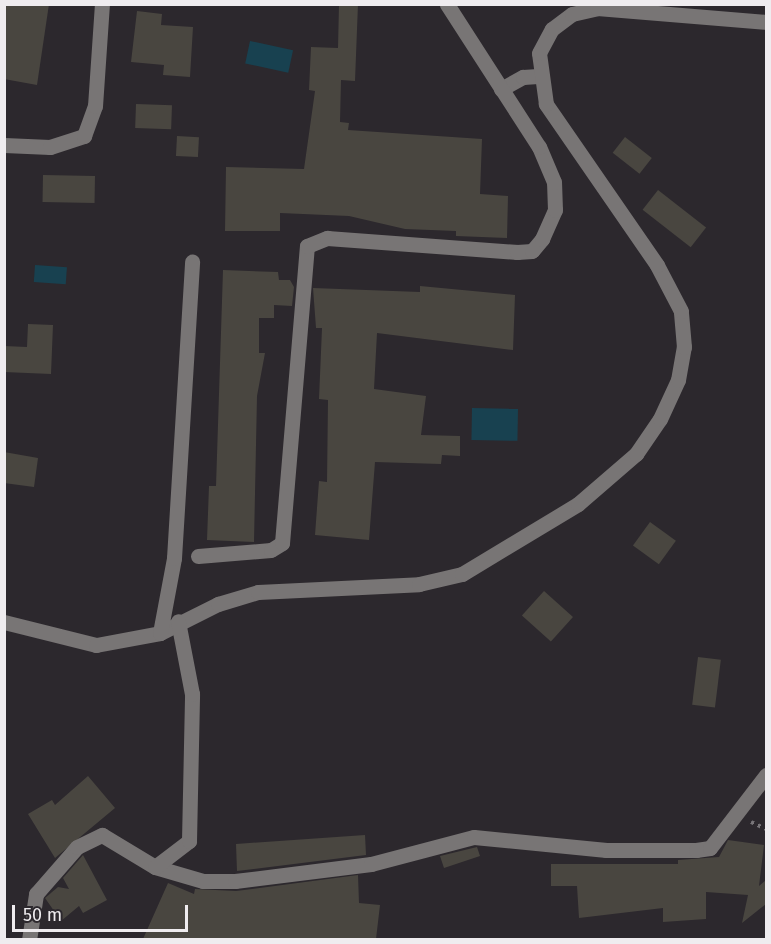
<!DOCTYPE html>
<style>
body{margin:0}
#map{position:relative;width:771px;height:944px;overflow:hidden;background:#2c282d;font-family:"Fira Sans",sans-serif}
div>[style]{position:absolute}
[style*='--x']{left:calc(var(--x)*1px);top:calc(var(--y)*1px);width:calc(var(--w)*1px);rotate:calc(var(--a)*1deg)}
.water>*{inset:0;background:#184150;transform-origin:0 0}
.building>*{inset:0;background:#494640;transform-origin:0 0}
.path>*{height:4px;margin-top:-2px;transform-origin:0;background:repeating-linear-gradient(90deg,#787579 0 3px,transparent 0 7.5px)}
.minor>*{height:15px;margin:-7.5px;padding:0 7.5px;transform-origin:7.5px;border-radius:7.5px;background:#787575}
span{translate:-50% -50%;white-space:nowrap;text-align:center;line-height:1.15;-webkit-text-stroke:4.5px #2c282d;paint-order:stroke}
.frame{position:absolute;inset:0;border:6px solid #efecef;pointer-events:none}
.scale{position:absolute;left:12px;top:905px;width:176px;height:27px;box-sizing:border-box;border:3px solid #efecef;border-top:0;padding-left:8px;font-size:18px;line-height:21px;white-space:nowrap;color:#efecef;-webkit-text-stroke:4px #2c282d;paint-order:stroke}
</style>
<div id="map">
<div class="water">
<div style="left:250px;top:41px;width:44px;height:23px;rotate:12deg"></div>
<div style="left:35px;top:265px;width:32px;height:17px;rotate:4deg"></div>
<div style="left:472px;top:408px;width:46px;height:32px;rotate:1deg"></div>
</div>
<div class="building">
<div style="clip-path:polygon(4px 4px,49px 4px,37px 85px,4px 79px)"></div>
<div style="clip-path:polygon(339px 4px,358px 4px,355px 81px,341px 80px,340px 122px,349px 123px,348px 130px,482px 139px,480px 194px,508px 196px,507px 238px,456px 236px,456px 231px,405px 229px,349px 216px,280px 213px,280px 231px,225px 231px,226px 167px,304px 169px,315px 91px,309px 90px,311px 47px,338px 48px)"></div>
<div style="clip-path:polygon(137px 11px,162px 14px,161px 25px,193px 27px,190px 77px,163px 75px,164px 65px,131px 62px)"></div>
<div style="left:136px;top:104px;width:36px;height:24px;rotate:2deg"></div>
<div style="left:177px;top:136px;width:22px;height:20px;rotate:3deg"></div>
<div style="left:625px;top:137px;width:34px;height:20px;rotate:38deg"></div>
<div style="left:43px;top:175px;width:52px;height:27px;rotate:1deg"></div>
<div style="left:658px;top:190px;width:61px;height:25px;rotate:38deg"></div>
<div style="clip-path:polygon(223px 270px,278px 272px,279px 280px,290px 280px,294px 287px,292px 306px,274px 305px,274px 318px,259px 318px,259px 353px,265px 353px,257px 396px,254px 542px,207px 540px,209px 486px,216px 486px)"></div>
<div style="clip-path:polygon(420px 286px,515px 295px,513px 350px,377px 333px,374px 389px,426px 396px,421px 435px,460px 436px,460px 456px,442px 455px,441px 464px,375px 462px,369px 540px,315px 535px,319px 481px,327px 482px,328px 400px,319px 399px,322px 328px,316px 328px,313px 288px,420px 292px)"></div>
<div style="clip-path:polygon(28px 324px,53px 325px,51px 374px,4px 372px,4px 346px,27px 347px)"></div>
<div style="clip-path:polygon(4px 452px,38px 458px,34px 487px,4px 483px)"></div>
<div style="left:650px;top:522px;width:32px;height:29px;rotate:36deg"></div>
<div style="left:544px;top:591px;width:39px;height:33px;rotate:42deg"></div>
<div style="left:698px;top:657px;width:23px;height:48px;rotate:7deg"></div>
<div style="clip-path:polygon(88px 776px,115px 808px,55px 858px,28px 814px,52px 800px,55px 805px)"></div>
<div style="clip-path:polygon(365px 835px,366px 855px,237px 871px,236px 844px)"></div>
<div style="clip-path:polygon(728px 840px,764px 845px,759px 886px,766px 880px,766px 904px,742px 923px,748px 895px,706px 892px,706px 919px,663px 922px,663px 908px,579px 918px,577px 886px,551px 886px,551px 864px,678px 864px,678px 860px,719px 857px)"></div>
<div style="clip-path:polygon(477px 847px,480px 856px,444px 868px,440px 856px)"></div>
<div style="clip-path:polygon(83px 855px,107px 900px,83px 913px,79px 906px,61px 921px,45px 898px,58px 887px,69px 889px,63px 878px)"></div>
<div style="clip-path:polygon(358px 875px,359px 903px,380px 905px,376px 939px,143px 939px,168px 883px,194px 894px,195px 889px,236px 891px)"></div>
</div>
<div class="path">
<div style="--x:751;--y:822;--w:17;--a:25"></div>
</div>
<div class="minor">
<div style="--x:501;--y:89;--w:25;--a:-29"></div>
<div style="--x:523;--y:77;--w:15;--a:-4"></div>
<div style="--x:4;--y:145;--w:46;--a:2.5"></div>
<div style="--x:50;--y:147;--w:36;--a:-18"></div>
<div style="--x:84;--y:136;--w:32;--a:-70"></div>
<div style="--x:95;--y:106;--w:102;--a:-86.1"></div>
<div style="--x:198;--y:556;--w:73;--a:-4.7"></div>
<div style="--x:271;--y:550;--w:13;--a:-32"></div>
<div style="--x:282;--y:543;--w:298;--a:-85.2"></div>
<div style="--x:307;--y:246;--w:22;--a:-22"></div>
<div style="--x:327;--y:238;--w:191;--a:4.2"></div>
<div style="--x:517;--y:252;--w:15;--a:-4"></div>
<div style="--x:532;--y:251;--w:16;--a:-50"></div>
<div style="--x:542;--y:239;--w:32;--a:-66"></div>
<div style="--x:555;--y:210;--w:28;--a:-92"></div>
<div style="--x:554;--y:182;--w:38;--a:-113"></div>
<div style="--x:539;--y:147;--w:170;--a:-122.8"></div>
<div style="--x:4;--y:622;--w:95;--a:14"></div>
<div style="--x:96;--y:645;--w:65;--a:-10.6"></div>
<div style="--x:160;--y:633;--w:65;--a:-26.6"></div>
<div style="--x:218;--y:604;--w:42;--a:-16.7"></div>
<div style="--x:258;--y:592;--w:161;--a:-2.8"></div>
<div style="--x:419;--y:584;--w:44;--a:-13.1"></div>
<div style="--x:462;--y:574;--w:135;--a:-31.1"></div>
<div style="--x:578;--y:504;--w:77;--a:-40.8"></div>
<div style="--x:636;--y:454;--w:42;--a:-55.6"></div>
<div style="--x:660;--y:419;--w:43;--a:-65.2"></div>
<div style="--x:678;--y:380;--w:34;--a:-80"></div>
<div style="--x:684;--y:347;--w:36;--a:-95"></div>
<div style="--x:681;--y:311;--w:52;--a:-117.6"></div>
<div style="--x:657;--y:265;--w:196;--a:-124.6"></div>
<div style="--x:546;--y:104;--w:51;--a:-97.8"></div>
<div style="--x:539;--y:53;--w:27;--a:-62"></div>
<div style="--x:552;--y:29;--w:25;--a:-37"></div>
<div style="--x:572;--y:14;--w:26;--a:-13"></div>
<div style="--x:597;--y:8;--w:170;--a:4.7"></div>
<div style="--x:160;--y:633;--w:76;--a:-79.4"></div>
<div style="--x:174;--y:558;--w:297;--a:-86.5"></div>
<div style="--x:155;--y:867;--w:50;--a:16.3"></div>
<div style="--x:203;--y:881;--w:32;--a:0"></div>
<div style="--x:235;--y:881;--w:137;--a:-7.1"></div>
<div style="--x:371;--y:864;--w:106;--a:-14.7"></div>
<div style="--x:474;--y:837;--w:133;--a:5.6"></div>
<div style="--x:606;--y:850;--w:90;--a:0"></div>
<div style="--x:696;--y:850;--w:14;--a:-8"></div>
<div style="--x:710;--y:848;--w:92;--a:-52.5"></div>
<div style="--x:29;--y:940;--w:47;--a:-81.3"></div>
<div style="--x:36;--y:894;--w:62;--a:-48.9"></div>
<div style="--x:77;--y:847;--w:28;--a:-26"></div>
<div style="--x:102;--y:835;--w:62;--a:31.1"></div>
<div style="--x:155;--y:867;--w:43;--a:-37.4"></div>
<div style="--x:189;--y:841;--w:147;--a:-88.8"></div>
<div style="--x:192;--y:694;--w:74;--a:-100.9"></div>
</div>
<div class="frame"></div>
<div class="scale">50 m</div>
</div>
